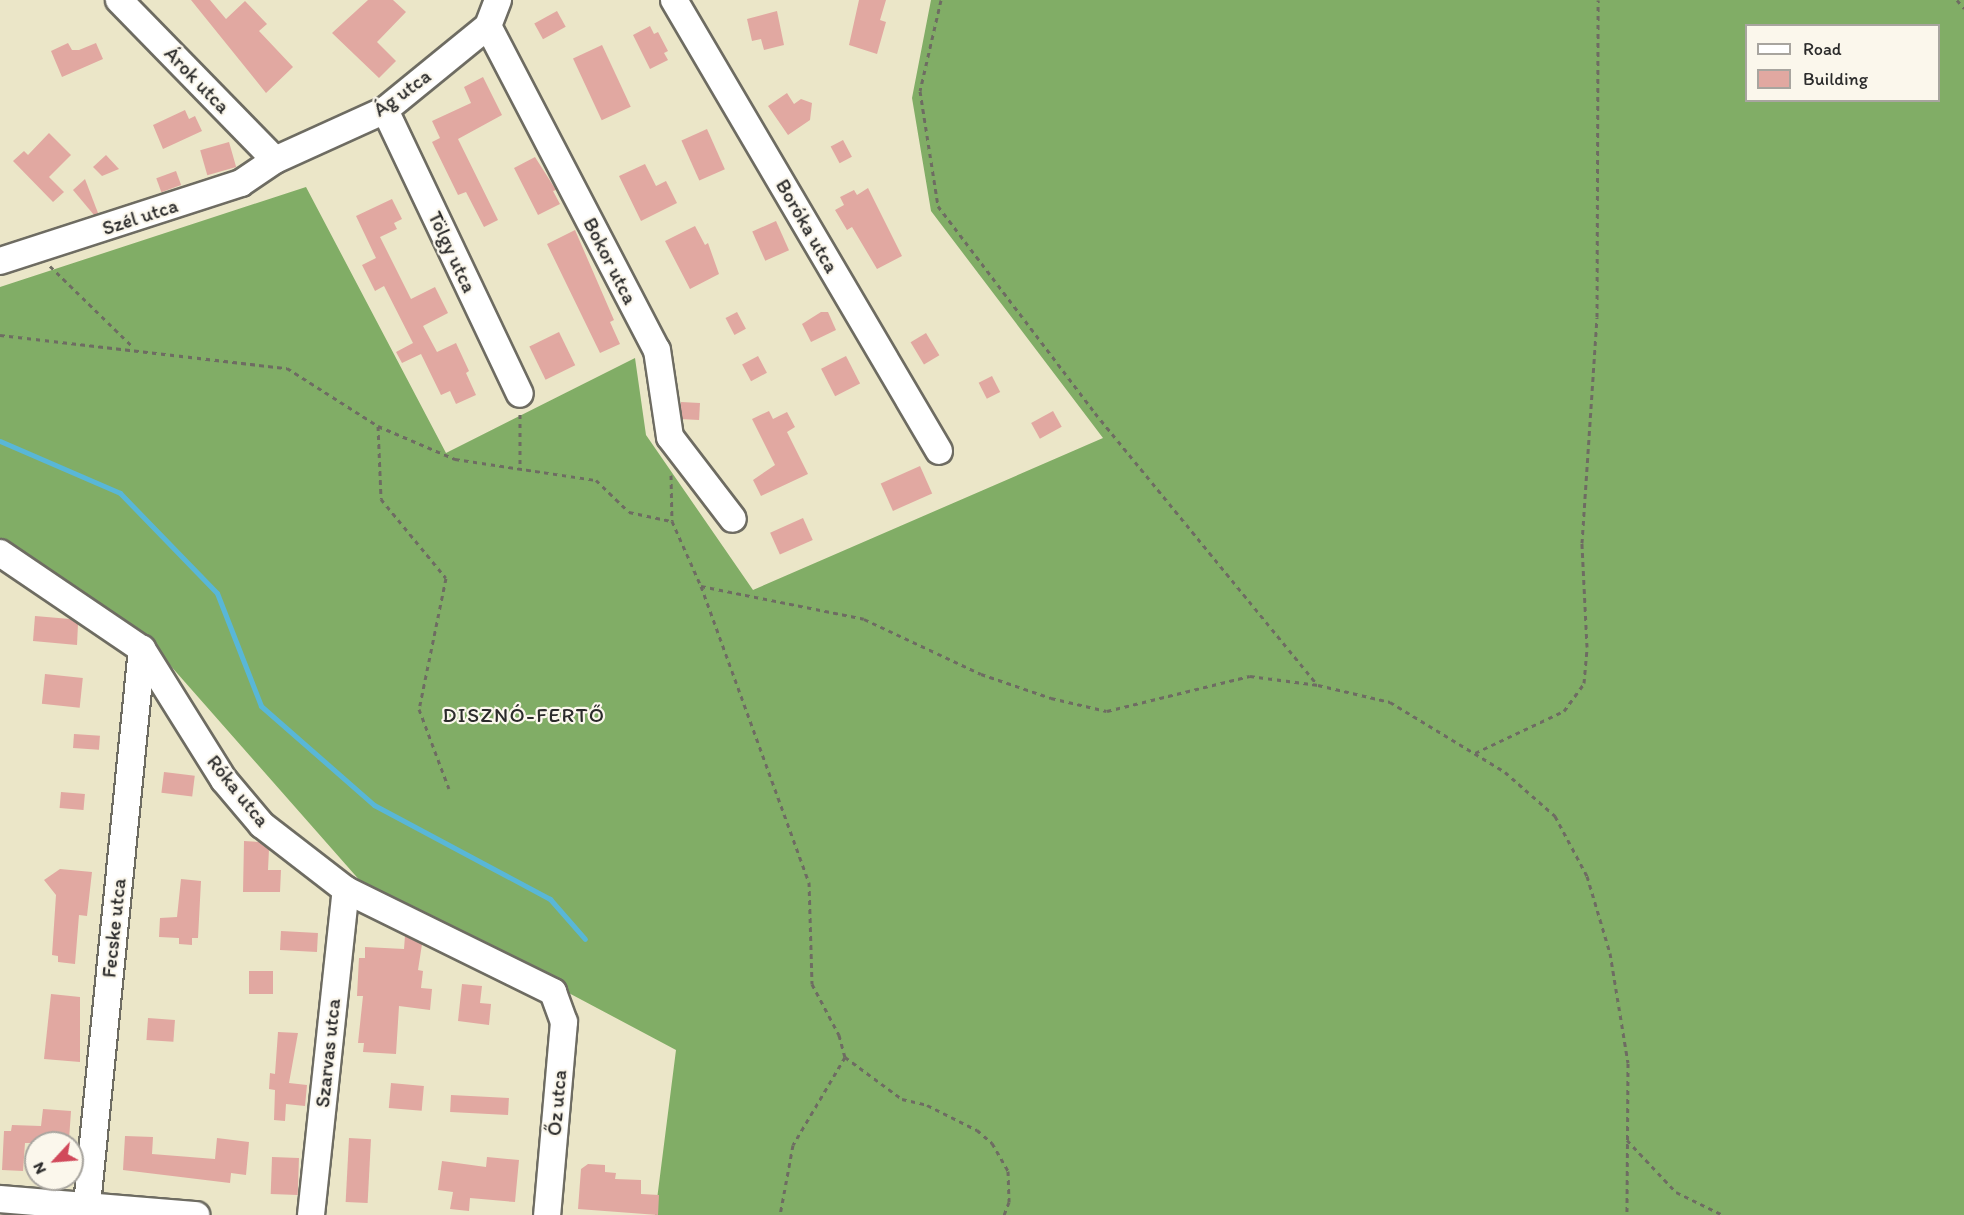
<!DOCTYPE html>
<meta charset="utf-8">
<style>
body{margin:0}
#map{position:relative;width:1964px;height:1215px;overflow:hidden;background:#ebe6c8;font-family:Itim,sans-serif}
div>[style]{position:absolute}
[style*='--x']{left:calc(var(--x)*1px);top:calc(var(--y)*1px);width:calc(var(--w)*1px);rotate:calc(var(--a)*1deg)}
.forest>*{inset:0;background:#81ad66}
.stream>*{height:5px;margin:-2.5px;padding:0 2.5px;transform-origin:2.5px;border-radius:2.5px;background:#59b7d7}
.building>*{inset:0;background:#e1a8a1;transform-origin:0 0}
.path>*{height:3px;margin-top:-1.5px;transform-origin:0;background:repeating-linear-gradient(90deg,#6e6c62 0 4.5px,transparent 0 9px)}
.roads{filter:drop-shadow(2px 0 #6e6c62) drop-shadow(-2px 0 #6e6c62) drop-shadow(0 2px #6e6c62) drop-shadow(0 -2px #6e6c62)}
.minor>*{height:26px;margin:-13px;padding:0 13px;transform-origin:13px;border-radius:13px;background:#fff}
span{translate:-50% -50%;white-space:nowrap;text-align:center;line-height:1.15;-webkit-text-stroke:4.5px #fbf7ec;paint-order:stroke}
.street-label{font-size:20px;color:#2b2b2b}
.neighbourhood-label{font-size:21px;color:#2b2b2b;letter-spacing:1.5px}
.legend{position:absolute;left:1745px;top:24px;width:195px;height:78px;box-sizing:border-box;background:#fbf7ec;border:2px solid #a8a59f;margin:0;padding:8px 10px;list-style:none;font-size:18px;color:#2b2b2b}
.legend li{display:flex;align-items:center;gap:12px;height:30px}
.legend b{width:30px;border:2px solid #a8a59f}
.north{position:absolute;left:24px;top:1131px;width:60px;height:60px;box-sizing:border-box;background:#fbf7ec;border:2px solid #a8a59f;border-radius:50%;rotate:244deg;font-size:16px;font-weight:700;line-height:24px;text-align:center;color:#2b2b2b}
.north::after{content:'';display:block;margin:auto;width:21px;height:27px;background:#d1495b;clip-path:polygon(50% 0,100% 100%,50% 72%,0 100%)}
</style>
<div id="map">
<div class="forest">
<div style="clip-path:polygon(evenodd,931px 0,1964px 0,1964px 1215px,655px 1215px,676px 1050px,362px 883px,147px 639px,0 538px,0 287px,306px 187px,446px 453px,635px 358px,646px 435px,753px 590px,1103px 438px,931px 211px,912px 98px,931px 0,1746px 26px,1938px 26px,1938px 100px,1746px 100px,1746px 26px)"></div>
</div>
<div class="stream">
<div style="--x:0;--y:441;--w:131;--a:23.4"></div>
<div style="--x:120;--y:493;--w:139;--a:45.9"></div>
<div style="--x:217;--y:593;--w:121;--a:68.7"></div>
<div style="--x:261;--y:706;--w:150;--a:41.2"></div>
<div style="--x:374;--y:805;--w:200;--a:28.1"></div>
<div style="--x:550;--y:899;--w:53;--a:48.8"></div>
</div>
<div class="building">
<div style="clip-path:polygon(191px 0,210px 0,226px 19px,245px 1px,267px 24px,259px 31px,293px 67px,266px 93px)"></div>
<div style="clip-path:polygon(368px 0,393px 0,406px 12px,377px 42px,396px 61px,379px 78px,332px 33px)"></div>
<div style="clip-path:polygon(859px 0,886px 0,880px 20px,886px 22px,877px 54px,849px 45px)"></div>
<div style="left:557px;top:11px;width:18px;height:26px;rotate:61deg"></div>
<div style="clip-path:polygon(777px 11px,784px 45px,764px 50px,761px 39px,752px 41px,747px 19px)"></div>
<div style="clip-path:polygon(650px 26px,654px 34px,658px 32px,668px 51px,664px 53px,668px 60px,650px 69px,633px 35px)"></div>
<div style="clip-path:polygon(68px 43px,72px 50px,79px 50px,96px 43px,103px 59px,62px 77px,51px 51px)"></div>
<div style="left:602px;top:45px;width:68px;height:32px;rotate:65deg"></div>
<div style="clip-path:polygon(483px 77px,502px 115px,458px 139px,498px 220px,484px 227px,466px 192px,458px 195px,432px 142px,440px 138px,432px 121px,471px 103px,464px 87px)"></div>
<div style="clip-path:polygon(787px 93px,794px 104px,801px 99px,812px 103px,810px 120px,788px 135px,768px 106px)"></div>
<div style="clip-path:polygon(185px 110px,189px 119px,195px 116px,202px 131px,163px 149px,153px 125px)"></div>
<div style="left:707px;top:129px;width:44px;height:28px;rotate:66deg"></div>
<div style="clip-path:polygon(49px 133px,71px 155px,49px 177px,64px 192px,53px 202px,13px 161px,24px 151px,28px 155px)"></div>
<div style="left:843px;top:140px;width:19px;height:14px;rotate:62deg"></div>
<div style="left:229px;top:142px;width:26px;height:30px;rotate:74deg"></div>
<div style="clip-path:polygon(106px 155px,119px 169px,102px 176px,93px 167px)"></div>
<div style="clip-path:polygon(535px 157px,556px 190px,553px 191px,560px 204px,538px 215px,514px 168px)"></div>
<div style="clip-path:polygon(645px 164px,656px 186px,666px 181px,677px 203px,641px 221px,619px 176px)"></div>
<div style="left:176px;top:171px;width:15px;height:21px;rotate:70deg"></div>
<div style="clip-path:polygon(85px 179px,98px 213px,94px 215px,73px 190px)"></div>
<div style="clip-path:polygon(868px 188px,902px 256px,877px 269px,852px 227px,847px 230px,835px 210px,844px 205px,840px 197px,854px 190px,857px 195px)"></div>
<div style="clip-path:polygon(392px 199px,402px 219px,394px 223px,397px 229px,380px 237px,411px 299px,435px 287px,448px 313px,423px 326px,437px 352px,456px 343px,469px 371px,466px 373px,476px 395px,456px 404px,450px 391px,441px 395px,421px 354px,402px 363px,396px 352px,413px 343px,384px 286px,375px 291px,362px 265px,376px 258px,356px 216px)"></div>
<div style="left:776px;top:221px;width:32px;height:26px;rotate:66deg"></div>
<div style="clip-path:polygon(695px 226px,705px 245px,708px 243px,719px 274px,690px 289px,665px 241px)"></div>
<div style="clip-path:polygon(575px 230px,614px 320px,610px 322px,620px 344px,600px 353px,547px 244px)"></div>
<div style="left:737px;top:312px;width:19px;height:13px;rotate:62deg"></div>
<div style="clip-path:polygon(821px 312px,828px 312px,836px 330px,811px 342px,802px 324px)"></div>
<div style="left:559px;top:332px;width:37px;height:33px;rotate:64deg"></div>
<div style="left:926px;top:333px;width:26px;height:18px;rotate:59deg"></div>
<div style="left:758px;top:356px;width:19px;height:18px;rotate:62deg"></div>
<div style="left:846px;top:356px;width:31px;height:28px;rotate:63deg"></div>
<div style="left:992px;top:376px;width:18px;height:15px;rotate:63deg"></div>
<div style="left:681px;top:402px;width:19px;height:17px;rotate:3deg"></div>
<div style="clip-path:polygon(769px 411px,773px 419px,787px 412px,795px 427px,787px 432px,808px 474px,761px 496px,753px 480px,775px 465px,752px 419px)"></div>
<div style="left:1053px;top:411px;width:18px;height:25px;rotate:61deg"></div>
<div style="left:920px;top:466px;width:30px;height:43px;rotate:66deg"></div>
<div style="left:803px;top:518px;width:24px;height:36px;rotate:66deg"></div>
<div style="clip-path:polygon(35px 616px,70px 619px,78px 624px,77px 645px,33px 641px)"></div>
<div style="left:45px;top:674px;width:38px;height:30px;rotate:6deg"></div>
<div style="left:74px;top:734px;width:26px;height:14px;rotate:4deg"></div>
<div style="left:164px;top:772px;width:31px;height:21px;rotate:7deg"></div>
<div style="left:61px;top:792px;width:24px;height:16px;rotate:5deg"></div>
<div style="clip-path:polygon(244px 841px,259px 842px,269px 849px,268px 870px,281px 870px,280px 892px,243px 892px)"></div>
<div style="clip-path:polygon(60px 869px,92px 872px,87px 916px,79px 915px,75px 964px,58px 962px,58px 956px,52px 955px,56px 895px,44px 880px)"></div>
<div style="clip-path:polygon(181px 879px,201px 881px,198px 938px,192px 938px,192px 945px,179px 944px,179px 938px,159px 937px,160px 918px,177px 917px)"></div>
<div style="left:281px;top:931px;width:37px;height:19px;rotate:3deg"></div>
<div style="clip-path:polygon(405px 936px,422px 944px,418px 970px,423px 971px,421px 988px,432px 989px,430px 1010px,399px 1006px,396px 1054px,363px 1052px,364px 1043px,358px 1043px,363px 996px,357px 996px,359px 958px,365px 958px,365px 947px,404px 949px)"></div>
<div style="left:249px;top:971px;width:24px;height:23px"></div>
<div style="clip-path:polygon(462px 984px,482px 986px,480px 1003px,491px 1004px,489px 1025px,458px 1021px)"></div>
<div style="clip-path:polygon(51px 994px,80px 997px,80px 1062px,44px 1059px)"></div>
<div style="left:148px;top:1018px;width:27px;height:22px;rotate:4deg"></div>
<div style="clip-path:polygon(278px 1032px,298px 1033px,289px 1083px,307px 1085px,305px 1106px,286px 1104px,285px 1121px,274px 1120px,275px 1090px,269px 1089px,270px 1073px,275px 1074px)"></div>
<div style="left:391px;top:1083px;width:33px;height:25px;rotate:5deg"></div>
<div style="left:451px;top:1095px;width:58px;height:17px;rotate:3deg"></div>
<div style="clip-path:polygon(43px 1109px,71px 1111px,69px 1140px,65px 1143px,25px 1143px,23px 1171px,2px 1170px,4px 1131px,11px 1131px,12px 1125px,41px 1126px)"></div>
<div style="clip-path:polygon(125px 1136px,153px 1137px,152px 1154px,215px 1159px,217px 1138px,249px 1142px,246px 1175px,231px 1173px,230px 1183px,123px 1170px)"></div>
<div style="left:349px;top:1138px;width:22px;height:64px;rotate:3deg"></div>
<div style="left:272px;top:1157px;width:27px;height:37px;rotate:2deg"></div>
<div style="clip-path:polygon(487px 1157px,519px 1160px,515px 1202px,470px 1198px,469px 1211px,450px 1209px,453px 1192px,438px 1190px,442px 1161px,486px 1167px)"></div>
<div style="clip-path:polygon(588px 1164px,605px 1165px,605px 1172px,616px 1173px,615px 1179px,641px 1180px,641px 1194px,659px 1195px,658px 1215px,578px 1209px,581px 1169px)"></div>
</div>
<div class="path">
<div style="--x:941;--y:0;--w:93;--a:103"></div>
<div style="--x:920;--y:91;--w:116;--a:81.1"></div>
<div style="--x:938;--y:206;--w:260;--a:52.8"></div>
<div style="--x:1095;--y:413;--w:350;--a:50.7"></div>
<div style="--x:1957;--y:0;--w:11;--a:49"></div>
<div style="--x:50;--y:266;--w:116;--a:44.3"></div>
<div style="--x:0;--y:335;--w:289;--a:6.6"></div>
<div style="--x:287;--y:368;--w:108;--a:32.5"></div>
<div style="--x:378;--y:426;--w:84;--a:23.2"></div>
<div style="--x:455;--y:459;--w:143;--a:8.5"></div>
<div style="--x:596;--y:480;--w:46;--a:44.1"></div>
<div style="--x:629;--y:512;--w:43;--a:12.1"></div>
<div style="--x:520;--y:414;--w:55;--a:90"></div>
<div style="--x:378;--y:426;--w:73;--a:87.6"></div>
<div style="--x:381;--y:499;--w:102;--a:50.6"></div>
<div style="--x:446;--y:578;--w:134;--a:101.6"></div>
<div style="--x:419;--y:709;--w:85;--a:69.4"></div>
<div style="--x:671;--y:475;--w:46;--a:88.8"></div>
<div style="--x:672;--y:521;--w:71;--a:66"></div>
<div style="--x:701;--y:586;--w:166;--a:11.4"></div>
<div style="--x:864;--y:619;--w:129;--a:25.2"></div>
<div style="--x:981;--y:674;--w:74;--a:18.9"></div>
<div style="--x:1051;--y:698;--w:57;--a:13.1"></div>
<div style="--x:1107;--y:711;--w:147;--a:-13.8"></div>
<div style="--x:1250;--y:676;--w:69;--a:7.5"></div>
<div style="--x:1318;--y:685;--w:74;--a:13.3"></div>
<div style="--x:1390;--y:702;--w:135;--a:31.3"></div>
<div style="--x:1505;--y:772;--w:67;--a:41.3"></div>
<div style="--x:1555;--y:816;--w:68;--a:61.9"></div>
<div style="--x:1587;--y:876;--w:80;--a:73.4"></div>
<div style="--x:1610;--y:953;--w:111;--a:80.7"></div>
<div style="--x:1628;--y:1063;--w:152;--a:90.4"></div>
<div style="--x:701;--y:586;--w:315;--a:70"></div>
<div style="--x:809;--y:882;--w:102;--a:88.3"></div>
<div style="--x:812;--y:984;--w:58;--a:62.1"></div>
<div style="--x:839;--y:1035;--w:23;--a:75"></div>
<div style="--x:845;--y:1057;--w:102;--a:120.6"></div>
<div style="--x:793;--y:1145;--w:71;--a:100.5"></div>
<div style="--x:1475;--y:753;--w:98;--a:-25.3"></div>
<div style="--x:1564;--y:711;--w:34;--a:-54"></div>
<div style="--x:1584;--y:683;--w:36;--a:-85"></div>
<div style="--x:1587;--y:647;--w:104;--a:-92.8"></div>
<div style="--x:1582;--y:543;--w:226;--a:-86.2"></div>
<div style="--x:1597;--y:317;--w:317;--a:-89.8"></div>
<div style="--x:845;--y:1057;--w:71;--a:36.4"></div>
<div style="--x:902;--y:1099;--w:26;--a:13"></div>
<div style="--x:927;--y:1105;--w:56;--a:26.6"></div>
<div style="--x:977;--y:1130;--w:20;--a:41"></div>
<div style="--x:992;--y:1143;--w:32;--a:60"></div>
<div style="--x:1008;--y:1171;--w:31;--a:88"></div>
<div style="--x:1009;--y:1202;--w:14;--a:111"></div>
<div style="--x:1627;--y:1140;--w:71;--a:46.7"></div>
<div style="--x:1676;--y:1192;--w:52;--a:26.1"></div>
</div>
<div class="roads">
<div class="minor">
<div style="--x:119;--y:0;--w:223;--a:45.7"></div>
<div style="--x:498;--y:0;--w:28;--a:111"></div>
<div style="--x:488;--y:26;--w:365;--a:62.5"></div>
<div style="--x:657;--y:350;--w:88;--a:81.5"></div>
<div style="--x:670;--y:437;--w:103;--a:52.5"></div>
<div style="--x:674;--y:0;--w:523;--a:59.56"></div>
<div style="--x:385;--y:110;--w:314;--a:64.6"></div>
<div style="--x:0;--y:261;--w:253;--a:-17.9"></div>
<div style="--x:241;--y:183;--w:41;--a:-34.1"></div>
<div style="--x:275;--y:160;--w:121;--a:-24.4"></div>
<div style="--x:385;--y:110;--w:133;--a:-39.2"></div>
<div style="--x:0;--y:553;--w:171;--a:34.1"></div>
<div style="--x:142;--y:649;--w:155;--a:58"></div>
<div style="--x:224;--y:780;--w:59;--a:49.8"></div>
<div style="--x:262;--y:825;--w:106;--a:37.7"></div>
<div style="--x:346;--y:890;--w:231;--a:26.2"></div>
<div style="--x:553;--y:992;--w:32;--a:70"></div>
<div style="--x:564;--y:1022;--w:194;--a:95"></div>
<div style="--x:0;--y:1199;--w:197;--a:4.7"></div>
<div style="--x:86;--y:1215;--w:569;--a:-84.35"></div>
<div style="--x:311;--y:1215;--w:327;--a:-83.9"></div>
</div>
</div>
<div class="street-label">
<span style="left:197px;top:80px;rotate:46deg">Árok utca</span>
<span style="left:402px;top:93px;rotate:-36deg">Ág utca</span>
<span style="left:140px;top:217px;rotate:-18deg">Szél utca</span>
<span style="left:807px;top:226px;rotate:60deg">Boróka utca</span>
<span style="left:452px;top:252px;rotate:65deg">Tölgy utca</span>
<span style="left:610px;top:261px;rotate:63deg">Bokor utca</span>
<span style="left:238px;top:791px;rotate:51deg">Róka utca</span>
<span style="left:114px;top:928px;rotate:-84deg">Fecske utca</span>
<span style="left:328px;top:1053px;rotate:-84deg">Szarvas utca</span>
<span style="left:557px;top:1103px;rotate:-85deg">Őz utca</span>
</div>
<div class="neighbourhood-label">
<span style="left:524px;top:715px">DISZNÓ-FERTŐ</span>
</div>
<ul class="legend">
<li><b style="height:8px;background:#fff"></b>Road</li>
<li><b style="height:16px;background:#e1a8a1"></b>Building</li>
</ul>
<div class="north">N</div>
</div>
